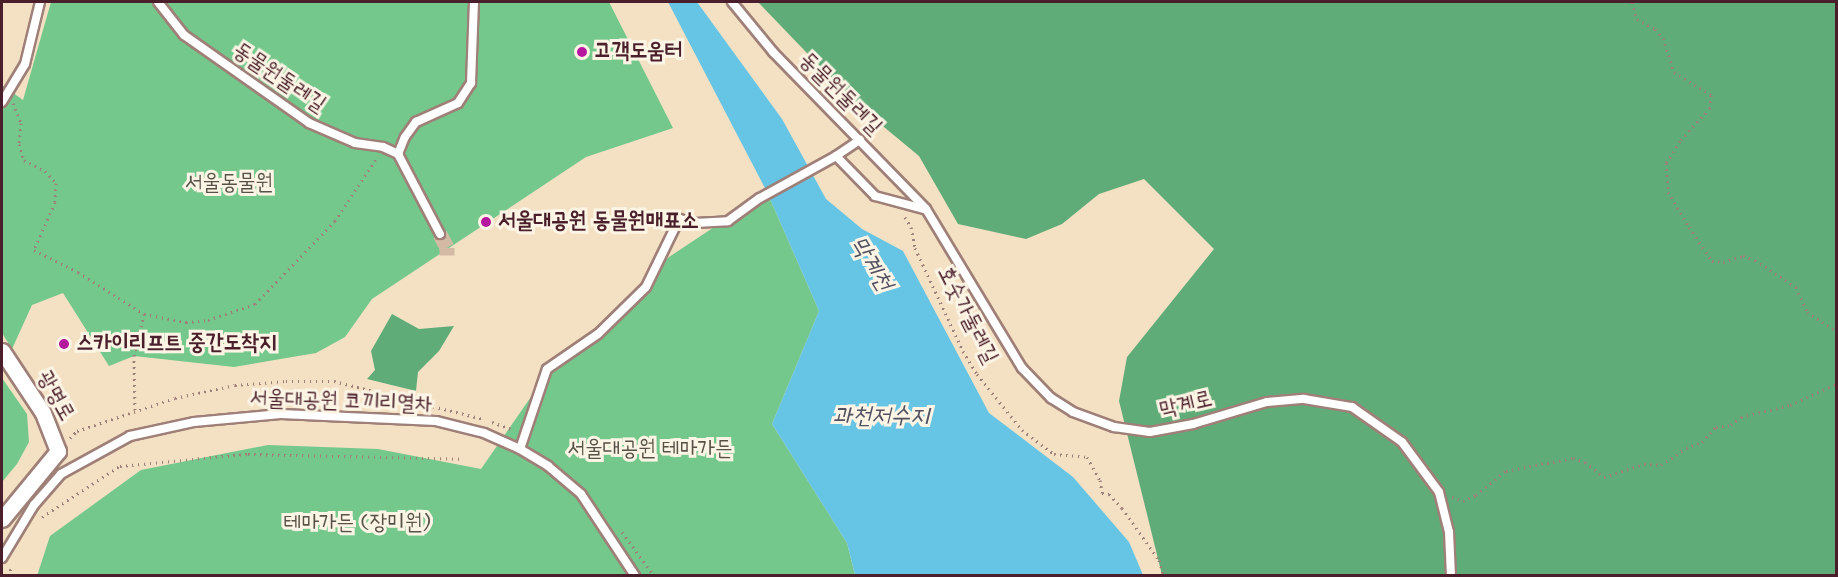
<!DOCTYPE html>
<meta charset="utf-8">
<style>
body{margin:0}
#map{position:relative;width:1838px;height:577px;overflow:hidden;background:#f4e1c4;font-family:Mynerve,"Poor Story",sans-serif}
div>[style]{position:absolute}
[style*='--x']{left:calc(var(--x)*1px);top:calc(var(--y)*1px);width:calc(var(--w)*1px);rotate:calc(var(--a)*1deg)}
.green>*{inset:0;background:#74c88c}
.forest>*{inset:0;background:#5fac78}
.water>*{inset:0;background:#66c4e4}
.street-tunnel>*{height:15px;margin-top:-7.5px;transform-origin:0;background:repeating-linear-gradient(90deg,#d2baa5 0 15px,transparent 0 23px)}
.path>*{height:3px;margin-top:-1.5px;transform-origin:0;background:repeating-linear-gradient(90deg,#9f8078 0 1.5px,transparent 0 6px)}
.roads{filter:drop-shadow(2px 0 #9f8078) drop-shadow(-2px 0 #9f8078) drop-shadow(0 2px #9f8078) drop-shadow(0 -2px #9f8078)}
.lane>*{height:8px;margin:-4px;padding:0 4px;transform-origin:4px;border-radius:4px;background:#fff}
.street>*{height:15px;margin:-7.5px;padding:0 7.5px;transform-origin:7.5px;border-radius:7.5px;background:#fff}
.dots>*{width:16px;height:16px;translate:-50% -50%;box-sizing:border-box;border:3px solid #fcf5e5;border-radius:50%}
span{translate:-50% -50%;white-space:nowrap;text-align:center;line-height:1.15;-webkit-text-stroke:6px #fcf5e5;paint-order:stroke}
.poi-label{font-size:22px;color:#4a1f2b;font-weight:700}
.left{translate:0 -50%;text-align:left}
.street-label{font-size:22px;color:#4a1f2b}
.park-label{font-size:22px;color:#575248}
.water-label{font-size:24px;color:#525162;font-style:italic}
.frame{position:absolute;inset:0;border:3px solid #4a1f2b;pointer-events:none}
</style>
<div id="map">
<div class="green">
<div style="clip-path:polygon(51px 2px,609px 2px,673px 128px,586px 157px,372px 299px,345px 337px,316px 353px,234px 367px,134px 356px,109px 366px,63px 293px,32px 305px,12px 349px,2px 333px,2px 85px,23px 100px)"></div>
<div style="clip-path:polygon(767px 192px,819px 311px,772px 424px,847px 543px,855px 575px,37px 576px,50px 536px,141px 470px,268px 445px,378px 449px,481px 469px,542px 381px,669px 257px)"></div>
<div style="clip-path:polygon(2px 378px,27px 414px,29px 442px,17px 464px,2px 482px)"></div>
</div>
<div class="forest">
<div style="clip-path:polygon(758px 2px,1836px 2px,1836px 575px,1162px 575px,1119px 401px,1127px 357px,1214px 249px,1144px 179px,1099px 194px,1062px 224px,1026px 239px,958px 224px,919px 156px,855px 103px)"></div>
<div style="clip-path:polygon(392px 314px,419px 329px,454px 326px,439px 351px,418px 372px,416px 391px,367px 379px,375px 370px,371px 351px)"></div>
</div>
<div class="water">
<div style="clip-path:polygon(668px 2px,697px 2px,782px 119px,826px 199px,862px 229px,903px 251px,989px 413px,1073px 477px,1129px 542px,1143px 575px,855px 575px,847px 543px,772px 424px,819px 311px,767px 192px)"></div>
</div>
<div class="street-tunnel">
<div style="--x:440;--y:234;--w:15;--a:62"></div>
<div style="--x:447;--y:247;--w:8;--a:90"></div>
</div>
<div class="path">
<div style="--x:1632;--y:2;--w:18;--a:74"></div>
<div style="--x:1637;--y:19;--w:21;--a:29"></div>
<div style="--x:1655;--y:29;--w:12;--a:48"></div>
<div style="--x:1663;--y:38;--w:36;--a:72"></div>
<div style="--x:1674;--y:72;--w:44;--a:31.9"></div>
<div style="--x:1711;--y:95;--w:13;--a:94"></div>
<div style="--x:1710;--y:108;--w:45;--a:132.3"></div>
<div style="--x:1680;--y:141;--w:26;--a:122"></div>
<div style="--x:1666;--y:163;--w:29;--a:86"></div>
<div style="--x:1668;--y:192;--w:41;--a:59"></div>
<div style="--x:1689;--y:227;--w:41;--a:55.9"></div>
<div style="--x:1712;--y:261;--w:11;--a:5"></div>
<div style="--x:1723;--y:262;--w:21;--a:-17"></div>
<div style="--x:1743;--y:256;--w:13;--a:18"></div>
<div style="--x:1755;--y:260;--w:49;--a:33.4"></div>
<div style="--x:1796;--y:287;--w:27;--a:66"></div>
<div style="--x:1807;--y:312;--w:35;--a:33"></div>
<div style="--x:13;--y:103;--w:22;--a:68"></div>
<div style="--x:21;--y:123;--w:21;--a:95"></div>
<div style="--x:19;--y:144;--w:17;--a:73"></div>
<div style="--x:24;--y:160;--w:24;--a:28"></div>
<div style="--x:45;--y:171;--w:16;--a:47"></div>
<div style="--x:56;--y:183;--w:19;--a:93"></div>
<div style="--x:55;--y:202;--w:52;--a:113.6"></div>
<div style="--x:34;--y:250;--w:49;--a:26.6"></div>
<div style="--x:78;--y:272;--w:78;--a:32.5"></div>
<div style="--x:144;--y:314;--w:43;--a:10.8"></div>
<div style="--x:186;--y:322;--w:22;--a:-5"></div>
<div style="--x:208;--y:320;--w:50;--a:-18.8"></div>
<div style="--x:255;--y:304;--w:115;--a:-46.1"></div>
<div style="--x:335;--y:221;--w:78;--a:-56.5"></div>
<div style="--x:905;--y:217;--w:12;--a:59"></div>
<div style="--x:911;--y:227;--w:21;--a:79"></div>
<div style="--x:915;--y:248;--w:114;--a:65"></div>
<div style="--x:963;--y:351;--w:27;--a:59"></div>
<div style="--x:977;--y:374;--w:72;--a:51.2"></div>
<div style="--x:1022;--y:430;--w:40;--a:37"></div>
<div style="--x:1054;--y:454;--w:33;--a:5"></div>
<div style="--x:1087;--y:457;--w:26;--a:61"></div>
<div style="--x:1100;--y:480;--w:13;--a:81"></div>
<div style="--x:1102;--y:493;--w:7;--a:8"></div>
<div style="--x:1109;--y:494;--w:19;--a:47"></div>
<div style="--x:1122;--y:508;--w:64;--a:54.6"></div>
<div style="--x:1159;--y:560;--w:17;--a:73"></div>
<div style="--x:135;--y:410;--w:54;--a:-91.1"></div>
<div style="--x:134;--y:356;--w:43;--a:-76.6"></div>
<div style="--x:492;--y:422;--w:23;--a:20"></div>
<div style="--x:70;--y:438;--w:10;--a:-45"></div>
<div style="--x:77;--y:431;--w:103;--a:-18.6"></div>
<div style="--x:175;--y:398;--w:61;--a:-12.2"></div>
<div style="--x:235;--y:385;--w:51;--a:-4.5"></div>
<div style="--x:286;--y:381;--w:48;--a:0"></div>
<div style="--x:334;--y:381;--w:154;--a:14.3"></div>
<div style="--x:1452;--y:497;--w:12;--a:20"></div>
<div style="--x:1463;--y:501;--w:14;--a:-25"></div>
<div style="--x:1476;--y:495;--w:38;--a:-39"></div>
<div style="--x:1506;--y:471;--w:68;--a:-11"></div>
<div style="--x:1573;--y:458;--w:13;--a:18"></div>
<div style="--x:1585;--y:462;--w:24;--a:38"></div>
<div style="--x:1604;--y:477;--w:42;--a:-18"></div>
<div style="--x:1644;--y:464;--w:17;--a:3"></div>
<div style="--x:1661;--y:465;--w:30;--a:-34"></div>
<div style="--x:1686;--y:448;--w:17;--a:-21"></div>
<div style="--x:1702;--y:442;--w:21;--a:-47"></div>
<div style="--x:1716;--y:427;--w:15;--a:-8"></div>
<div style="--x:1731;--y:425;--w:13;--a:-39"></div>
<div style="--x:1741;--y:417;--w:50;--a:-13.8"></div>
<div style="--x:1790;--y:405;--w:51;--a:-24.5"></div>
<div style="--x:42;--y:517;--w:93;--a:-33.2"></div>
<div style="--x:120;--y:466;--w:129;--a:-5.4"></div>
<div style="--x:248;--y:454;--w:213;--a:1.3"></div>
<div style="--x:622;--y:532;--w:54;--a:54"></div>
<div style="--x:8;--y:576;--w:11;--a:-68"></div>
</div>
<div class="roads">
<div class="lane">
<div style="--x:158;--y:2;--w:42;--a:51.8"></div>
<div style="--x:184;--y:35;--w:153;--a:35.1"></div>
<div style="--x:309;--y:123;--w:50;--a:23.5"></div>
<div style="--x:355;--y:143;--w:28;--a:8"></div>
<div style="--x:383;--y:147;--w:17;--a:25"></div>
<div style="--x:732;--y:2;--w:65;--a:50.6"></div>
<div style="--x:773;--y:52;--w:219;--a:45.7"></div>
<div style="--x:926;--y:209;--w:186;--a:58.9"></div>
<div style="--x:1022;--y:368;--w:42;--a:46"></div>
<div style="--x:1051;--y:398;--w:26;--a:32"></div>
<div style="--x:1073;--y:412;--w:44;--a:20.1"></div>
<div style="--x:1114;--y:427;--w:36;--a:8"></div>
<div style="--x:1150;--y:432;--w:44;--a:-10.5"></div>
<div style="--x:1193;--y:424;--w:77;--a:-16.6"></div>
<div style="--x:1267;--y:402;--w:37;--a:-5"></div>
<div style="--x:1304;--y:399;--w:49;--a:9.5"></div>
<div style="--x:1352;--y:407;--w:61;--a:35"></div>
<div style="--x:1402;--y:442;--w:62;--a:53.5"></div>
<div style="--x:1439;--y:492;--w:41;--a:76"></div>
<div style="--x:1449;--y:532;--w:44;--a:87.4"></div>
<div style="--x:2;--y:102;--w:44;--a:-58.8"></div>
<div style="--x:25;--y:64;--w:64;--a:-76.4"></div>
<div style="--x:836;--y:156;--w:29;--a:-34"></div>
<div style="--x:440;--y:234;--w:90;--a:-117.7"></div>
<div style="--x:398;--y:154;--w:18;--a:-68"></div>
<div style="--x:405;--y:137;--w:19;--a:-54"></div>
<div style="--x:416;--y:122;--w:46;--a:-24.3"></div>
<div style="--x:458;--y:103;--w:24;--a:-57"></div>
<div style="--x:471;--y:83;--w:81;--a:-87.9"></div>
<div style="--x:520;--y:449;--w:84;--a:-71.4"></div>
<div style="--x:547;--y:369;--w:62;--a:-34.5"></div>
<div style="--x:598;--y:334;--w:67;--a:-44.4"></div>
<div style="--x:646;--y:287;--w:76;--a:-64.1"></div>
<div style="--x:679;--y:219;--w:16;--a:14"></div>
<div style="--x:695;--y:223;--w:33;--a:-3"></div>
<div style="--x:728;--y:221;--w:39;--a:-36"></div>
<div style="--x:760;--y:198;--w:87;--a:-28.9"></div>
<div style="--x:836;--y:156;--w:56;--a:45.7"></div>
<div style="--x:875;--y:196;--w:51;--a:14.9"></div>
<div style="--x:2;--y:558;--w:62;--a:-58.9"></div>
<div style="--x:34;--y:505;--w:41;--a:-48.9"></div>
<div style="--x:61;--y:474;--w:79;--a:-28.8"></div>
<div style="--x:130;--y:436;--w:66;--a:-12.3"></div>
<div style="--x:194;--y:422;--w:87;--a:-5.3"></div>
<div style="--x:281;--y:414;--w:155;--a:2.6"></div>
<div style="--x:436;--y:421;--w:49;--a:14"></div>
<div style="--x:484;--y:433;--w:39;--a:24"></div>
<div style="--x:520;--y:449;--w:33;--a:31"></div>
<div style="--x:548;--y:466;--w:43;--a:40.3"></div>
<div style="--x:581;--y:494;--w:98;--a:56.6"></div>
</div>
<div class="street">
<div style="--x:2;--y:351;--w:74;--a:56.5"></div>
<div style="--x:43;--y:413;--w:41;--a:68.5"></div>
<div style="--x:58;--y:451;--w:88;--a:129.5"></div>
</div>
</div>
<div class="dots">
<div style="left:582px;top:52px;background:#b5179e"></div>
<div style="left:486px;top:222px;background:#b5179e"></div>
<div style="left:64px;top:344px;background:#b5179e"></div>
</div>
<div class="poi-label">
<span class="left" style="left:594px;top:52px">고객도움터</span>
<span class="left" style="left:498px;top:222px">서울대공원 동물원매표소</span>
<span class="left" style="left:76px;top:344px">스카이리프트 중간도착지</span>
</div>
<div class="street-label">
<span style="left:279px;top:78px;rotate:34deg">동물원둘레길</span>
<span style="left:840px;top:94px;rotate:45deg">동물원둘레길</span>
<span style="left:967px;top:315px;rotate:63deg">호숫가둘레길</span>
<span style="left:55px;top:396px;rotate:61deg">광명로</span>
<span style="left:341px;top:402px;rotate:2deg">서울대공원 코끼리열차</span>
<span style="left:1186px;top:405px;rotate:-13deg">막계로</span>
</div>
<div class="park-label">
<span style="left:229px;top:184px">서울동물원</span>
<span style="left:650px;top:450px">서울대공원 테마가든</span>
<span style="left:357px;top:524px">테마가든 (장미원)</span>
</div>
<div class="water-label">
<span style="left:871px;top:264px;rotate:59deg">막계천</span>
<span style="left:881px;top:417px">과천저수지</span>
</div>
<div class="frame"></div>
</div>
